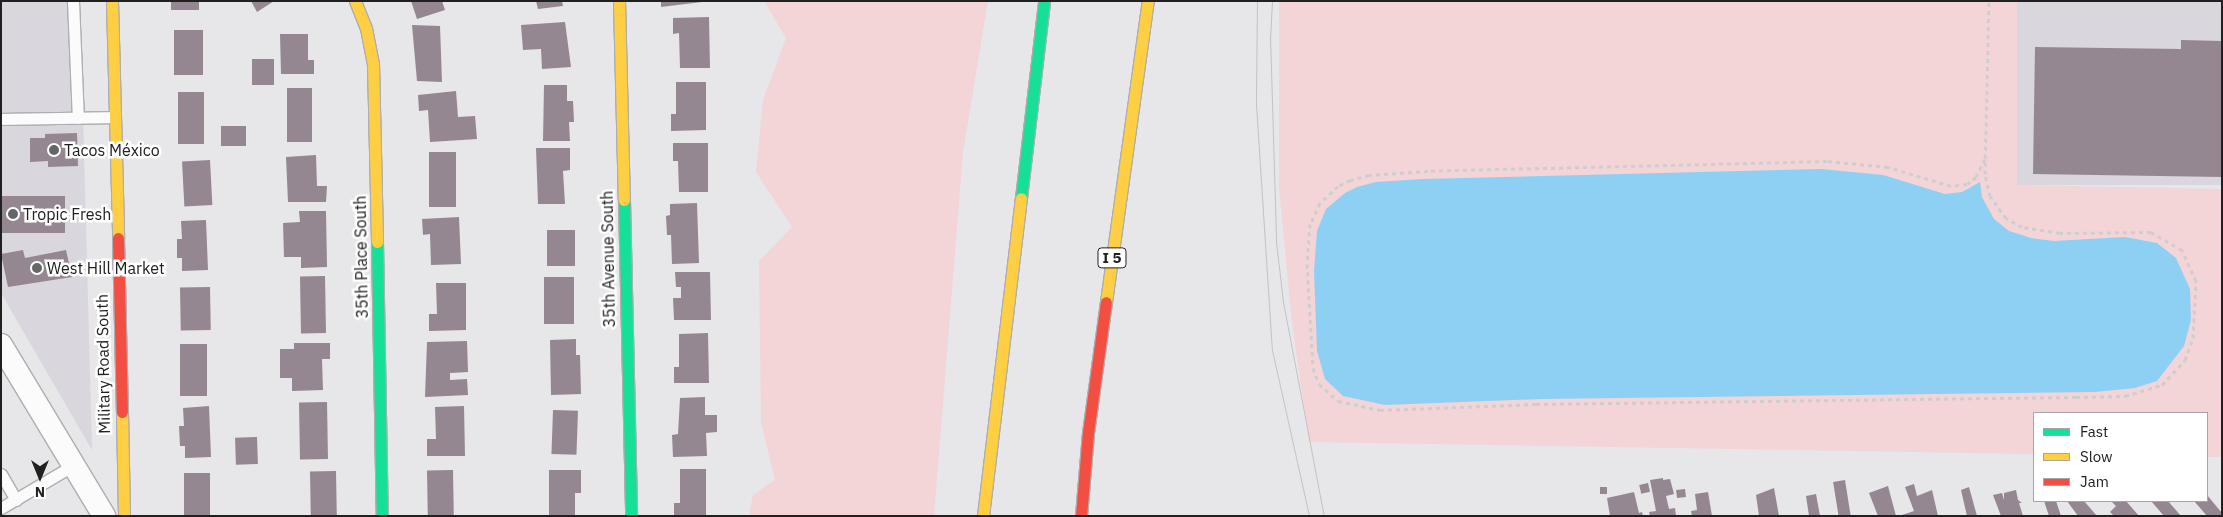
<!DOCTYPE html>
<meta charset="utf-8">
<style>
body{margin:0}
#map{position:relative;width:2223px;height:517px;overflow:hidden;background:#e7e6e8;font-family:"IBM Plex Sans",sans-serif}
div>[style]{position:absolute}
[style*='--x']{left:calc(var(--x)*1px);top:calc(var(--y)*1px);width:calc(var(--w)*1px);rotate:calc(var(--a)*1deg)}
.built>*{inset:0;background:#d9d6dd;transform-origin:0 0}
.green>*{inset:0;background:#f3d4d7}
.water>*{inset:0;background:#8ed0f4}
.building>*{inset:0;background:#948792;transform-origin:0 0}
.path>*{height:3px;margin-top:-1.5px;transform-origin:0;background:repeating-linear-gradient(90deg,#cfcecf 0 4px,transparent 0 8px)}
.roads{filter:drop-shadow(1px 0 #aeadaf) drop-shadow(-1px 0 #aeadaf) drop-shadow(0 1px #aeadaf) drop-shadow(0 -1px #aeadaf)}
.lane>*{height:11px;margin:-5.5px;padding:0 5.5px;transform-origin:5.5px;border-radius:5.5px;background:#fbfbfc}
.street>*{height:22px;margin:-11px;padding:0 11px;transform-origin:11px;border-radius:11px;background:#fbfbfc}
.fast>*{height:11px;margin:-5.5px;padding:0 5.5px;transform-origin:5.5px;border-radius:5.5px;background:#16e098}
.slow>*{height:11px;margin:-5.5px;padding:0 5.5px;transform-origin:5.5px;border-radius:5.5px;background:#ffcf43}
.jam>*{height:11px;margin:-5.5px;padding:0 5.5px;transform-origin:5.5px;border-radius:5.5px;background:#f24e42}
.tram>*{height:1px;margin:-0.5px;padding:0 0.5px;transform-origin:0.5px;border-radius:0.5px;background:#c3c3c3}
.dots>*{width:14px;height:14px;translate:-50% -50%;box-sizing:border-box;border:2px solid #fff;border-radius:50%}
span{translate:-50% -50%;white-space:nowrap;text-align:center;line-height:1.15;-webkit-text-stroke:5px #fff;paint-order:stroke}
.shield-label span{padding:1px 4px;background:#fff;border:1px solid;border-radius:4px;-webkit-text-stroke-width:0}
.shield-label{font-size:15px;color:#202021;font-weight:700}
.poi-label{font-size:16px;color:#202021}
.left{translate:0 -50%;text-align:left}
.street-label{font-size:16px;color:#202021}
.frame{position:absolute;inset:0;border:2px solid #202021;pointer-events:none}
.legend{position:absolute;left:2033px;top:412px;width:175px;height:90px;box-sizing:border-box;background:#fff;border:1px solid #a6a6a6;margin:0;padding:6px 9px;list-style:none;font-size:15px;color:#202021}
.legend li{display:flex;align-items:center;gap:10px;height:25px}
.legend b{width:25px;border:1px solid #a6a6a6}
.north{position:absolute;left:15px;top:452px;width:50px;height:50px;-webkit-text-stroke:4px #fff;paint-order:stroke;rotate:180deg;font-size:14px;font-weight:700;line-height:20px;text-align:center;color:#202021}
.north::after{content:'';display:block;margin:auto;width:18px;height:22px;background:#202021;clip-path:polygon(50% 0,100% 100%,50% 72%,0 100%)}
</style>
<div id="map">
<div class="built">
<div style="clip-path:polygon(1px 1px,80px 1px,92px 450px,1px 293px)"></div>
<div style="left:2017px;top:1px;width:205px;height:184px"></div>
</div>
<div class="green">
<div style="clip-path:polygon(764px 1px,988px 1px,963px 152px,934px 516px,749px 516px,753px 495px,775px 480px,761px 422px,759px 261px,792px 227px,756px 172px,763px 100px,786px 38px)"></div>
<div style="clip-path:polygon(1279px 1px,2017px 1px,2017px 185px,2222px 189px,2222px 457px,2207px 457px,2207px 413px,2034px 413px,2034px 454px,1309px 442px,1292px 323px,1279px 187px)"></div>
</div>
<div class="water">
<div style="clip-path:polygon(1821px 169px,1883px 175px,1945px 194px,1962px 192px,1980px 182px,1982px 197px,1994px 219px,2009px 231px,2031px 238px,2054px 241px,2125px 237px,2157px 243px,2176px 258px,2190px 289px,2191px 320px,2184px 346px,2157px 381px,2135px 388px,2095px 392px,1541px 399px,1385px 405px,1343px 396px,1325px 379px,1317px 351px,1314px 271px,1317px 231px,1326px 209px,1345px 193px,1357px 187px,1376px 182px,1423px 179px)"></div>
</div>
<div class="building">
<div style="left:171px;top:1px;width:28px;height:9px"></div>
<div style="clip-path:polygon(251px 1px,274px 1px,257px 12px)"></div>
<div style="clip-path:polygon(411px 1px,442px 1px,445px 10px,417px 19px)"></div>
<div style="clip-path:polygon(536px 1px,562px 1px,563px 6px,538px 9px)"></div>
<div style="clip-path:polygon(661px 1px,701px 1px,702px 2px,661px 7px)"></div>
<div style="clip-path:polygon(709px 17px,710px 68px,680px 68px,679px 33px,673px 34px,673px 18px)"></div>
<div style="clip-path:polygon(565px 22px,571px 67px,542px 69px,541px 49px,523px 50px,521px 25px)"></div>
<div style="clip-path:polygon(412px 25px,440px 26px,442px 82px,417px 81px)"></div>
<div style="left:174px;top:30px;width:29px;height:45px"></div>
<div style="clip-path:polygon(280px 34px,308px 34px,308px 60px,314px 60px,314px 74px,281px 74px)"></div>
<div style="clip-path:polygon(2181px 40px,2222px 41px,2222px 177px,2033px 174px,2035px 47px,2181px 49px)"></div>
<div style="left:252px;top:59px;width:22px;height:26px"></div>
<div style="clip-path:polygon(676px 82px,706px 82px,706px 130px,671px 131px,671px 114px,676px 114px)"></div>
<div style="clip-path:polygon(544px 85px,567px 85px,567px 101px,573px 101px,574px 122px,569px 122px,570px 141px,543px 141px)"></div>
<div style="left:287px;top:88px;width:25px;height:54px"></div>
<div style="clip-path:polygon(456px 91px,458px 117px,475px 116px,477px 139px,430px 142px,428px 110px,419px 111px,418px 95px)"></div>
<div style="left:178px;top:92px;width:26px;height:52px"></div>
<div style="left:246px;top:126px;width:20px;height:25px;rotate:90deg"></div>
<div style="clip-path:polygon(77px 133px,78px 166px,48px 167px,48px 161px,30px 162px,30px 138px,45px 138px,45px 134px)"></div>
<div style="clip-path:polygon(673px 143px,708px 143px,708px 192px,679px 192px,678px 161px,673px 161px)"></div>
<div style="clip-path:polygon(536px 148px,570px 148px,570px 170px,563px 171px,565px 204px,538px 204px)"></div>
<div style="left:456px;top:152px;width:55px;height:27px;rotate:90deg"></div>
<div style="clip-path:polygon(316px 155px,317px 186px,327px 186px,326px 202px,288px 202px,286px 157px)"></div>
<div style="left:210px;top:160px;width:45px;height:28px;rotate:87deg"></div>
<div style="left:1px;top:196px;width:64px;height:37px"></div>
<div style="clip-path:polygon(697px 203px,699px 263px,672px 264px,671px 235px,667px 235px,666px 216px,670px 215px,670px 204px)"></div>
<div style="clip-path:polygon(299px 211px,326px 211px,327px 267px,301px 268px,301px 257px,284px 257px,283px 223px,300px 222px)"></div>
<div style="clip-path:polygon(459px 217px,461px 264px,431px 265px,430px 234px,423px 235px,422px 219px)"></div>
<div style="clip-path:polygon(206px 220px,208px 270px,182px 271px,182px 258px,177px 258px,177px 239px,182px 239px,181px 221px)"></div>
<div style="left:547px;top:230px;width:28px;height:36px"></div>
<div style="clip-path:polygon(23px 250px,25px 258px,66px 250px,72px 277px,8px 287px,1px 254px)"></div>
<div style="clip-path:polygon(675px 272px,710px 272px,711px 320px,674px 320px,673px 298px,681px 298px,681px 287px,676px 287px)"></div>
<div style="left:325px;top:276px;width:57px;height:25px;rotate:89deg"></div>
<div style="left:544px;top:277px;width:30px;height:47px"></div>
<div style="clip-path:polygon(436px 283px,466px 283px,466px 330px,429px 331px,429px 314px,437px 314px)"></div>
<div style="left:210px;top:287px;width:43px;height:30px;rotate:89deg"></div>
<div style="clip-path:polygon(708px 333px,709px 383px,674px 383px,674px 367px,679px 367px,679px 334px)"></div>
<div style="clip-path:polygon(576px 339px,576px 355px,580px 355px,581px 394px,551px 395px,550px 340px)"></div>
<div style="clip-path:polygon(467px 341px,468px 372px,450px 373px,450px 380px,467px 379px,468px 395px,425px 397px,427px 342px)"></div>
<div style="clip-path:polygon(294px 343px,330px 343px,330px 359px,322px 359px,323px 390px,292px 391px,292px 378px,280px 378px,280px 349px,294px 349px)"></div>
<div style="left:180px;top:344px;width:27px;height:52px"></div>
<div style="clip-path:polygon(705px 397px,705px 415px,717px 415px,717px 432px,706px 433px,707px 456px,673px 457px,672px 435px,678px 434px,680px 398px)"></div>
<div style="left:327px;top:402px;width:57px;height:28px;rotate:89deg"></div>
<div style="clip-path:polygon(209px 406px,211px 457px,185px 458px,185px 446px,180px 446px,179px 426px,184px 426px,183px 408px)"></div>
<div style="clip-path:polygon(464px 406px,465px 456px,427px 456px,427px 439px,436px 439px,435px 407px)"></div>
<div style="left:553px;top:410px;width:25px;height:44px;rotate:2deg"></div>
<div style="left:257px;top:437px;width:27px;height:22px;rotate:88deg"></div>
<div style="clip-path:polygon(680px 469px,706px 469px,706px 516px,674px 516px,674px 503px,680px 503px)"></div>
<div style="left:453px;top:470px;width:46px;height:26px;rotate:89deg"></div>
<div style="clip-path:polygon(549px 470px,581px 470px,581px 493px,575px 493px,575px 516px,549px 516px)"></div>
<div style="left:336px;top:471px;width:45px;height:26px;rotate:89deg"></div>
<div style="left:184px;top:473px;width:26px;height:43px"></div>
<div style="clip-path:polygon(1663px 478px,1663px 480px,1670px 479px,1674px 494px,1666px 496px,1669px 509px,1675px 508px,1676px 516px,1650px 516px,1649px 512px,1656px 511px,1650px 480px)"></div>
<div style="left:1845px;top:480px;width:36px;height:12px;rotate:81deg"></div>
<div style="left:1648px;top:483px;width:9px;height:9px;rotate:77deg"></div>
<div style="clip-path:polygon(1914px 484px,1917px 496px,1932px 490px,1938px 516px,1899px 516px,1914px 511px,1905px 487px)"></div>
<div style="clip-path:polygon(1888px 486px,1896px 516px,1878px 516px,1869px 493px)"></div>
<div style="left:1600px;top:487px;width:7px;height:7px"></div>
<div style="clip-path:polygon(1969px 487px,1977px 516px,1967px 516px,1961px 490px)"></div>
<div style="clip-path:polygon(1774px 488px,1779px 516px,1759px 516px,1756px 495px)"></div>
<div style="left:1685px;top:489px;width:8px;height:9px;rotate:83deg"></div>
<div style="clip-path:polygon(2016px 490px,2018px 500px,2022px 503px,2019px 503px,2023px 516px,2001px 516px,1993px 495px,2002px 493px,2004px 500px,2004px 493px)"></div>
<div style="clip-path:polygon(1634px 492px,1639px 513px,1642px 512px,1643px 516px,1610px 516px,1607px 498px)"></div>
<div style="clip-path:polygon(1708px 492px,1712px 516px,1692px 516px,1691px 511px,1697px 510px,1695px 494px)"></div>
<div style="clip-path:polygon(1816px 494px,1820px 516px,1809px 516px,1806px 496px)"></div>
<div style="clip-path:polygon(2207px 495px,2222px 513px,2222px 516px,2207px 516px,2194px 501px,2207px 501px)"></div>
<div style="clip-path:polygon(2044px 501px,2056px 501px,2061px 516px,2049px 516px)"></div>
<div style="clip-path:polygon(2067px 501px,2084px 501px,2097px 516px,2078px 516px)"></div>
<div style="clip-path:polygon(2111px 501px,2126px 501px,2139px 516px,2114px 516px,2110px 512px,2116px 506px)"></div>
<div style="clip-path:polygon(2151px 501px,2168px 501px,2181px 516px,2164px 516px)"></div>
</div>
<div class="path">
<div style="--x:1985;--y:159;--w:20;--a:117"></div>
<div style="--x:1976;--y:177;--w:11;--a:142"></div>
<div style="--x:1967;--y:184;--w:16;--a:173"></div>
<div style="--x:1951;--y:186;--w:66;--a:-163.2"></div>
<div style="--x:1888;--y:167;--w:61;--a:-174.4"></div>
<div style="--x:1827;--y:161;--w:399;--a:178.6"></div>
<div style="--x:1428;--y:171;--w:59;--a:176.1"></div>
<div style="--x:1369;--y:175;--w:20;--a:165"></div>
<div style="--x:1350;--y:180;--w:13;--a:153"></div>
<div style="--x:1338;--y:186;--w:25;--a:137"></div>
<div style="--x:1320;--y:203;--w:23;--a:115"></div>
<div style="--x:1310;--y:224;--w:40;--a:94.3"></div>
<div style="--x:1307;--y:264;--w:104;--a:86.7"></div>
<div style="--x:1313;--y:368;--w:17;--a:69"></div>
<div style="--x:1319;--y:384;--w:25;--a:42"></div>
<div style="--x:1338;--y:401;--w:43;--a:12.1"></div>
<div style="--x:1380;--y:410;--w:156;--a:-2.2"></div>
<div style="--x:1536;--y:404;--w:540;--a:-0.74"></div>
<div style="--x:2076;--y:397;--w:49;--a:-1.2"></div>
<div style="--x:2125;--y:396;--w:39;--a:-17"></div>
<div style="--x:2162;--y:385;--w:34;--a:-47"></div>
<div style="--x:2185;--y:360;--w:23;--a:-70"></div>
<div style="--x:2193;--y:338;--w:57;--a:-87"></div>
<div style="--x:2196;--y:281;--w:34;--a:-114"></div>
<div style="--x:2182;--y:250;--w:36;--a:-150"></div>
<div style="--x:2151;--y:232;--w:91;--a:179.4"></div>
<div style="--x:2060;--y:233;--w:38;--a:-171"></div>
<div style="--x:2022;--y:227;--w:18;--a:-151"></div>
<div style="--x:2006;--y:218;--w:27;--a:-126"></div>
<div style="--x:1990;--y:196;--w:23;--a:-103"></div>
<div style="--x:1985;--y:174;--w:173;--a:-88.7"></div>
</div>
<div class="roads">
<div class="lane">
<div style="--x:73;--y:1;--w:117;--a:87.6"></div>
<div style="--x:1;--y:119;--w:113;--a:-1"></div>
<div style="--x:1;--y:474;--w:30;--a:60"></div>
<div style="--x:1;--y:508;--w:82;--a:-30.6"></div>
</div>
<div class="street">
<div style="--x:1;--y:345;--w:200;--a:58.9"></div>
</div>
<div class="fast">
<div style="--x:1021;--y:198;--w:198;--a:-83.3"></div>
<div style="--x:624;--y:200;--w:316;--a:88.7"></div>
<div style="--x:377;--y:242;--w:274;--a:89"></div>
</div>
<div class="slow">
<div style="--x:112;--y:1;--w:237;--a:88.5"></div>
<div style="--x:355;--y:1;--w:29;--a:68"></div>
<div style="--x:366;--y:28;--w:36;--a:79"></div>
<div style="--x:373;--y:63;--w:179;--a:88.7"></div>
<div style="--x:619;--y:1;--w:199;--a:88.6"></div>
<div style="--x:1106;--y:302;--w:304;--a:-82.1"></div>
<div style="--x:122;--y:412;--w:104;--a:88.9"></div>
<div style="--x:983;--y:516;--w:320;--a:-83.2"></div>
</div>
<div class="jam">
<div style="--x:118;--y:238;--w:174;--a:88.7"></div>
<div style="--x:1081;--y:516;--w:83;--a:-85.2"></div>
<div style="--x:1088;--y:433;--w:132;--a:-82.2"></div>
</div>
</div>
<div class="tram">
<div style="--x:1257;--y:1;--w:103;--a:90.6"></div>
<div style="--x:1256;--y:104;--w:247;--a:86.3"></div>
<div style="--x:1272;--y:350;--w:170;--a:77.4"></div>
<div style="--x:1272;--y:1;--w:34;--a:93"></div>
<div style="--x:1270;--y:35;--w:207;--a:88.3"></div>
<div style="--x:1276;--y:242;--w:60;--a:83.3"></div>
<div style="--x:1283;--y:302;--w:218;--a:79.2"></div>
</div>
<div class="dots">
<div style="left:54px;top:150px;background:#666567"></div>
<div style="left:13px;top:214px;background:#666567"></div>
<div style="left:37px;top:268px;background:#666567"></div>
</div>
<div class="shield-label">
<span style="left:1112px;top:258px">I 5</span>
</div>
<div class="poi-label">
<span class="left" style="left:64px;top:150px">Tacos México</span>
<span class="left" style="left:23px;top:214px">Tropic Fresh</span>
<span class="left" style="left:47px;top:268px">West Hill Market</span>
</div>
<div class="street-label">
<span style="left:361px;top:257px;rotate:-91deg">35th Place South</span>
<span style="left:608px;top:259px;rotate:-91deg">35th Avenue South</span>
<span style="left:103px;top:364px;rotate:-91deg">Military Road South</span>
</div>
<div class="frame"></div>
<ul class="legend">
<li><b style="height:6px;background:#16e098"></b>Fast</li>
<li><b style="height:6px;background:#ffcf43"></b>Slow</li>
<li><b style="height:6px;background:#f24e42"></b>Jam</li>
</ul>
<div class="north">N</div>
</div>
